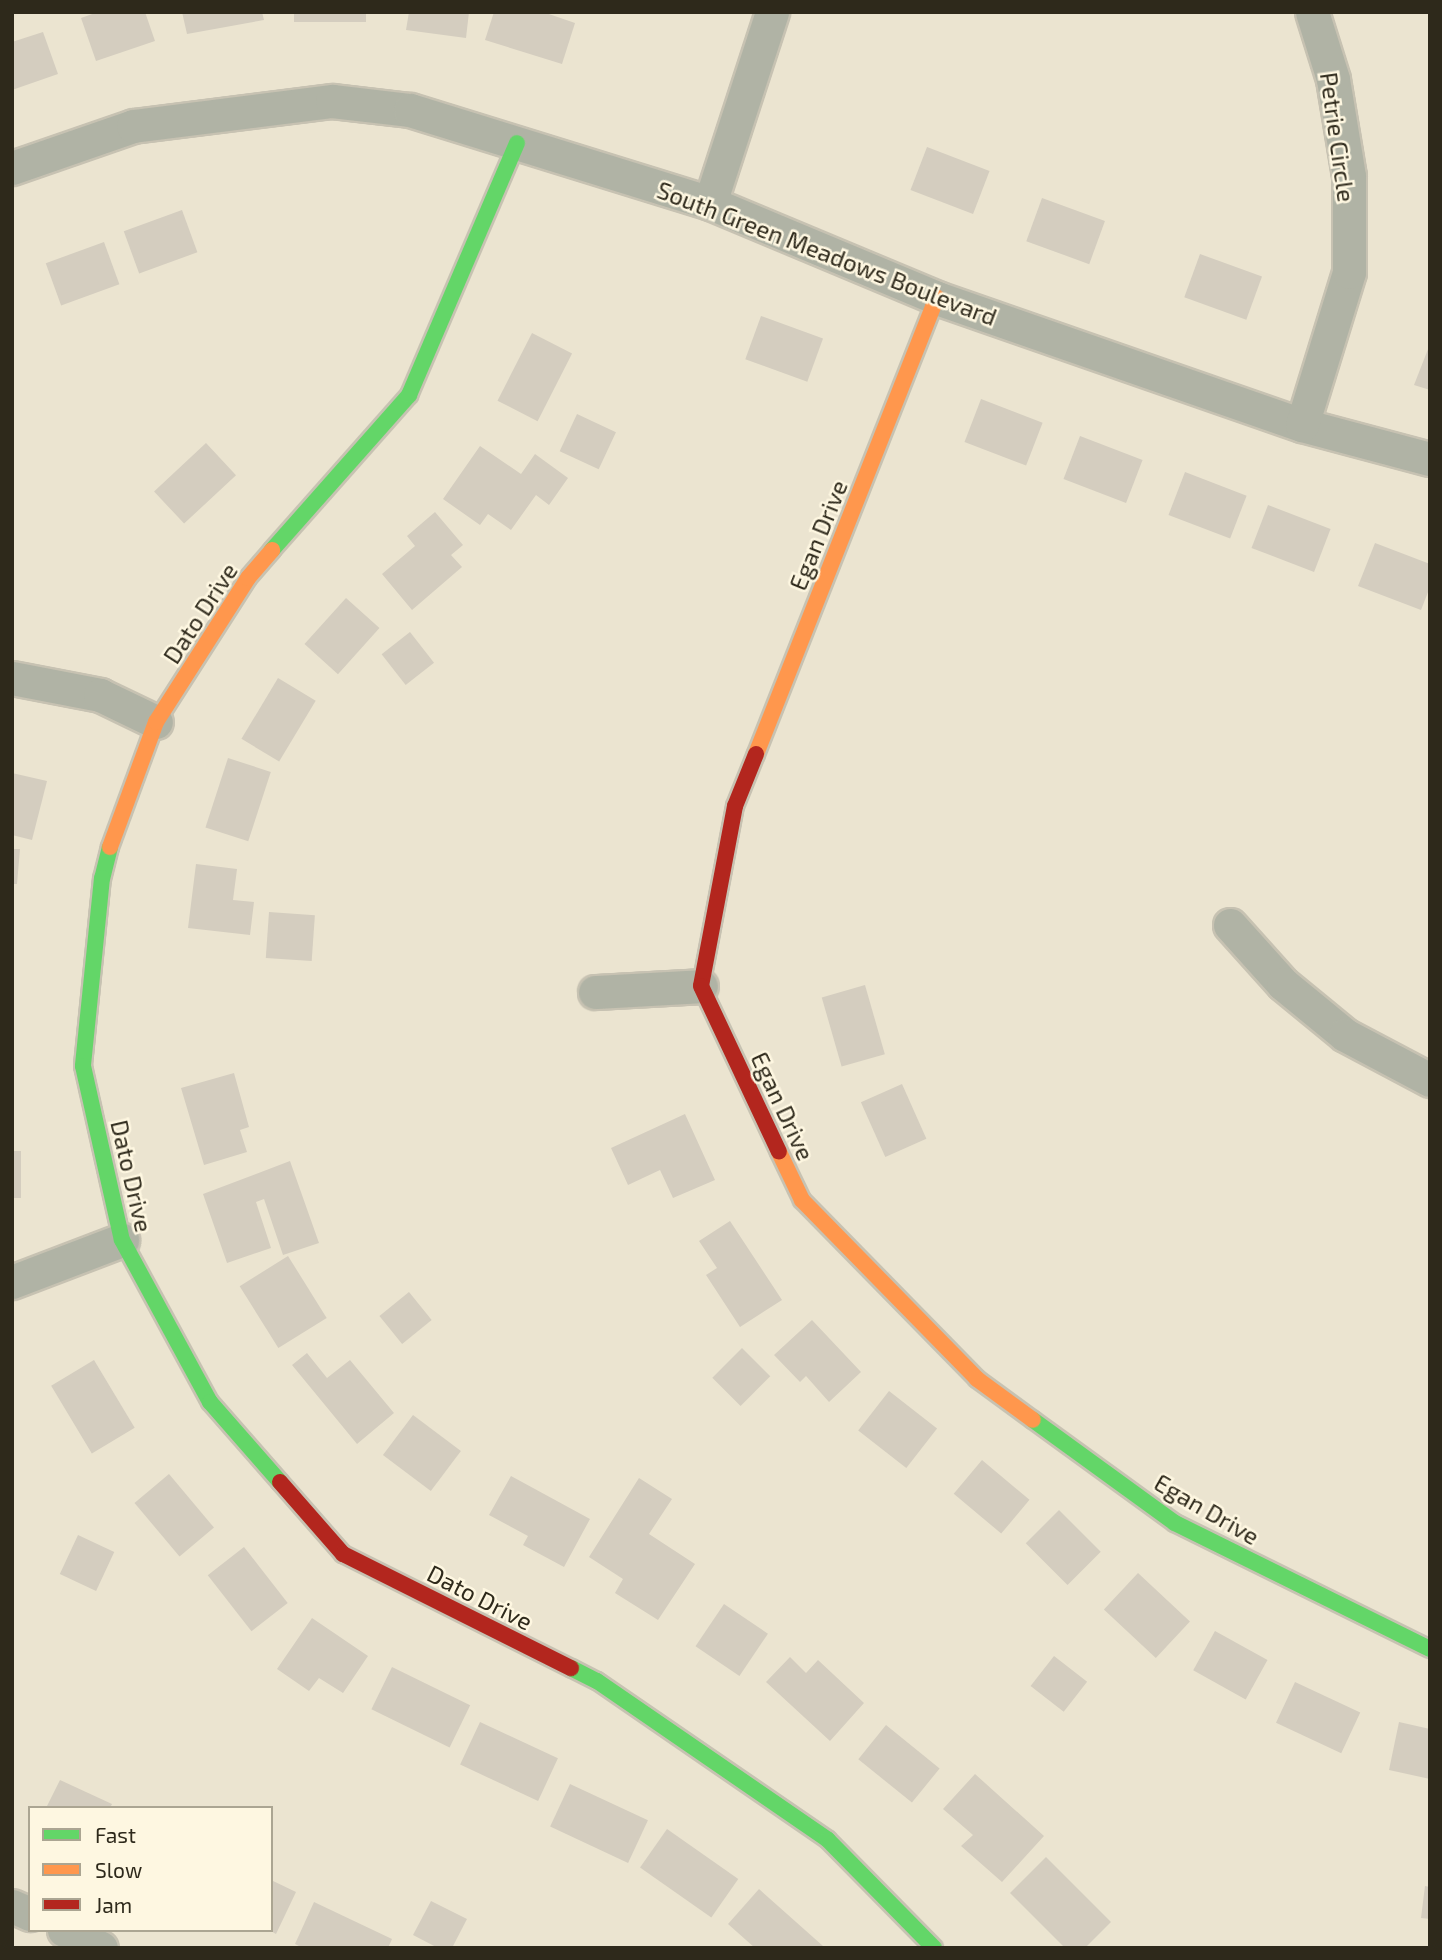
<!DOCTYPE html>
<style>
body{margin:0}
#map{position:relative;width:1442px;height:1960px;overflow:hidden;background:#ebe4d0;font-family:"Exo 2",sans-serif}
div>[style]{position:absolute}
[style*='--x']{left:calc(var(--x)*1px);top:calc(var(--y)*1px);width:calc(var(--w)*1px);rotate:calc(var(--a)*1deg)}
.building>*{inset:0;background:#d4cdbf;transform-origin:0 0}
.roads{filter:drop-shadow(2px 0 #c7c2b2) drop-shadow(-2px 0 #c7c2b2) drop-shadow(0 2px #c7c2b2) drop-shadow(0 -2px #c7c2b2)}
.street>*{height:33px;margin:-16.5px;padding:0 16.5px;transform-origin:16.5px;border-radius:16.5px;background:#b0b3a5}
.fast>*{height:16px;margin:-8px;padding:0 8px;transform-origin:8px;border-radius:8px;background:#63d668}
.slow>*{height:16px;margin:-8px;padding:0 8px;transform-origin:8px;border-radius:8px;background:#ff974d}
.jam>*{height:16px;margin:-8px;padding:0 8px;transform-origin:8px;border-radius:8px;background:#b3261e}
span{translate:-50% -50%;white-space:nowrap;text-align:center;line-height:1.15;-webkit-text-stroke:5px #fef7e1;paint-order:stroke}
.street-label{font-size:24px;color:#2e291b}
.frame{position:absolute;inset:0;border:14px solid #2e291b;pointer-events:none}
.legend{position:absolute;left:28px;top:1806px;width:245px;height:126px;box-sizing:border-box;background:#fef7e1;border:2px solid #aba592;margin:0;padding:9px 12px;list-style:none;font-size:21px;color:#2e291b}
.legend li{display:flex;align-items:center;gap:14px;height:35px}
.legend b{width:35px;border:2px solid #aba592}
</style>
<div id="map">
<div class="building">
<div style="clip-path:polygon(98px 12px,145px 12px,155px 41px,96px 61px,81px 18px)"></div>
<div style="clip-path:polygon(182px 12px,262px 12px,264px 20px,187px 34px)"></div>
<div style="left:294px;top:12px;width:72px;height:10px"></div>
<div style="clip-path:polygon(409px 12px,469px 12px,466px 38px,406px 30px)"></div>
<div style="clip-path:polygon(494px 12px,543px 12px,575px 23px,562px 64px,485px 40px)"></div>
<div style="clip-path:polygon(43px 32px,58px 74px,12px 90px,12px 42px)"></div>
<div style="left:927px;top:147px;width:67px;height:46px;rotate:21deg"></div>
<div style="left:1042px;top:198px;width:67px;height:46px;rotate:20deg"></div>
<div style="left:182px;top:210px;width:45px;height:62px;rotate:70deg"></div>
<div style="left:104px;top:242px;width:45px;height:62px;rotate:70deg"></div>
<div style="left:1200px;top:254px;width:66px;height:46px;rotate:20deg"></div>
<div style="left:761px;top:316px;width:66px;height:46px;rotate:20deg"></div>
<div style="left:532px;top:333px;width:45px;height:76px;rotate:27deg"></div>
<div style="clip-path:polygon(1430px 344px,1430px 390px,1414px 385px)"></div>
<div style="left:981px;top:399px;width:66px;height:46px;rotate:21deg"></div>
<div style="left:577px;top:414px;width:43px;height:41px;rotate:25deg"></div>
<div style="left:1080px;top:436px;width:67px;height:46px;rotate:21deg"></div>
<div style="left:206px;top:443px;width:44px;height:71px;rotate:47deg"></div>
<div style="clip-path:polygon(480px 446px,521px 474px,535px 454px,568px 478px,549px 505px,536px 495px,511px 530px,488px 514px,480px 525px,443px 499px)"></div>
<div style="left:1185px;top:472px;width:66px;height:46px;rotate:21deg"></div>
<div style="left:1268px;top:505px;width:67px;height:46px;rotate:21deg"></div>
<div style="clip-path:polygon(435px 512px,463px 545px,451px 555px,462px 567px,412px 610px,382px 574px,415px 546px,407px 536px)"></div>
<div style="clip-path:polygon(1375px 543px,1430px 564px,1430px 587px,1421px 610px,1358px 586px)"></div>
<div style="left:346px;top:598px;width:45px;height:62px;rotate:42deg"></div>
<div style="left:410px;top:632px;width:39px;height:36px;rotate:52deg"></div>
<div style="left:278px;top:678px;width:44px;height:71px;rotate:31deg"></div>
<div style="left:228px;top:758px;width:45px;height:73px;rotate:18deg"></div>
<div style="clip-path:polygon(12px 773px,47px 781px,32px 840px,12px 835px)"></div>
<div style="clip-path:polygon(12px 849px,20px 849px,17px 884px,12px 884px)"></div>
<div style="clip-path:polygon(196px 864px,237px 869px,233px 900px,254px 902px,250px 935px,188px 928px)"></div>
<div style="left:269px;top:912px;width:46px;height:46px;rotate:4deg"></div>
<div style="left:865px;top:985px;width:72px;height:45px;rotate:74deg"></div>
<div style="clip-path:polygon(234px 1073px,249px 1127px,240px 1130px,247px 1152px,204px 1165px,181px 1088px)"></div>
<div style="left:902px;top:1084px;width:60px;height:45px;rotate:66deg"></div>
<div style="clip-path:polygon(685px 1114px,715px 1180px,673px 1198px,660px 1170px,628px 1185px,611px 1148px)"></div>
<div style="left:12px;top:1151px;width:9px;height:47px"></div>
<div style="clip-path:polygon(290px 1161px,319px 1243px,283px 1255px,264px 1199px,256px 1202px,271px 1248px,227px 1263px,203px 1194px)"></div>
<div style="clip-path:polygon(730px 1221px,782px 1300px,740px 1327px,706px 1275px,717px 1268px,699px 1241px)"></div>
<div style="left:288px;top:1256px;width:73px;height:57px;rotate:58deg"></div>
<div style="left:409px;top:1292px;width:36px;height:38px;rotate:51deg"></div>
<div style="clip-path:polygon(812px 1320px,861px 1372px,829px 1402px,806px 1376px,800px 1382px,774px 1355px)"></div>
<div style="left:742px;top:1348px;width:40px;height:42px;rotate:45deg"></div>
<div style="clip-path:polygon(307px 1353px,327px 1378px,350px 1360px,394px 1413px,357px 1444px,292px 1365px)"></div>
<div style="left:94px;top:1360px;width:79px;height:50px;rotate:59deg"></div>
<div style="left:889px;top:1391px;width:61px;height:50px;rotate:38deg"></div>
<div style="left:413px;top:1415px;width:60px;height:50px;rotate:37deg"></div>
<div style="left:982px;top:1460px;width:62px;height:44px;rotate:40deg"></div>
<div style="left:169px;top:1474px;width:70px;height:45px;rotate:50deg"></div>
<div style="clip-path:polygon(511px 1476px,590px 1519px,564px 1567px,523px 1545px,528px 1536px,489px 1515px)"></div>
<div style="clip-path:polygon(639px 1478px,672px 1499px,649px 1534px,695px 1564px,658px 1620px,615px 1593px,623px 1579px,589px 1557px)"></div>
<div style="left:1059px;top:1510px;width:59px;height:47px;rotate:45deg"></div>
<div style="left:78px;top:1535px;width:40px;height:43px;rotate:25deg"></div>
<div style="left:244px;top:1547px;width:71px;height:46px;rotate:52deg"></div>
<div style="left:1138px;top:1573px;width:71px;height:50px;rotate:43deg"></div>
<div style="left:724px;top:1604px;width:53px;height:51px;rotate:34deg"></div>
<div style="clip-path:polygon(312px 1618px,368px 1656px,343px 1693px,319px 1678px,309px 1691px,277px 1669px)"></div>
<div style="left:1215px;top:1631px;width:60px;height:45px;rotate:29deg"></div>
<div style="left:1054px;top:1656px;width:42px;height:38px;rotate:38deg"></div>
<div style="clip-path:polygon(790px 1657px,806px 1673px,818px 1660px,864px 1703px,830px 1741px,766px 1682px)"></div>
<div style="left:392px;top:1667px;width:87px;height:47px;rotate:26deg"></div>
<div style="left:1295px;top:1682px;width:72px;height:45px;rotate:25deg"></div>
<div style="left:480px;top:1722px;width:86px;height:47px;rotate:25deg"></div>
<div style="clip-path:polygon(1399px 1722px,1430px 1729px,1430px 1779px,1389px 1770px)"></div>
<div style="left:886px;top:1725px;width:69px;height:44px;rotate:39deg"></div>
<div style="clip-path:polygon(975px 1774px,1044px 1836px,1002px 1882px,961px 1846px,973px 1835px,943px 1809px)"></div>
<div style="clip-path:polygon(60px 1780px,112px 1804px,110px 1808px,46px 1808px)"></div>
<div style="left:570px;top:1784px;width:86px;height:47px;rotate:25deg"></div>
<div style="left:667px;top:1829px;width:87px;height:47px;rotate:35deg"></div>
<div style="clip-path:polygon(1046px 1857px,1111px 1922px,1085px 1948px,1065px 1948px,1010px 1893px)"></div>
<div style="clip-path:polygon(271px 1880px,296px 1892px,276px 1934px,271px 1931px)"></div>
<div style="clip-path:polygon(1425px 1886px,1430px 1887px,1430px 1919px,1421px 1918px)"></div>
<div style="clip-path:polygon(759px 1889px,823px 1946px,822px 1948px,755px 1948px,728px 1924px)"></div>
<div style="clip-path:polygon(431px 1901px,467px 1919px,452px 1948px,438px 1948px,413px 1935px)"></div>
<div style="clip-path:polygon(314px 1902px,392px 1939px,388px 1948px,303px 1948px,295px 1944px)"></div>
</div>
<div class="roads">
<div class="street">
<div style="--x:12;--y:168;--w:128;--a:-19.1"></div>
<div style="--x:133;--y:126;--w:201;--a:-7.2"></div>
<div style="--x:332;--y:101;--w:79;--a:6.6"></div>
<div style="--x:410;--y:110;--w:314;--a:17.2"></div>
<div style="--x:710;--y:203;--w:246;--a:22.7"></div>
<div style="--x:937;--y:298;--w:386;--a:19.2"></div>
<div style="--x:1302;--y:425;--w:132;--a:14.9"></div>
<div style="--x:710;--y:203;--w:201;--a:-72"></div>
<div style="--x:1302;--y:425;--w:160;--a:-72.9"></div>
<div style="--x:1349;--y:272;--w:96;--a:-90"></div>
<div style="--x:1349;--y:176;--w:98;--a:-99.4"></div>
<div style="--x:1333;--y:79;--w:70;--a:-107.4"></div>
<div style="--x:12;--y:678;--w:90;--a:10.9"></div>
<div style="--x:100;--y:695;--w:62;--a:25.7"></div>
<div style="--x:1230;--y:925;--w:79;--a:48.1"></div>
<div style="--x:1283;--y:984;--w:80;--a:39.4"></div>
<div style="--x:1345;--y:1035;--w:96;--a:27.9"></div>
<div style="--x:595;--y:992;--w:106;--a:-3.2"></div>
<div style="--x:12;--y:1282;--w:118;--a:-20.9"></div>
<div style="--x:12;--y:1906;--w:20;--a:24"></div>
<div style="--x:64;--y:1930;--w:41;--a:25.9"></div>
</div>
<div class="fast">
<div style="--x:272;--y:550;--w:207;--a:-48.5"></div>
<div style="--x:409;--y:395;--w:274;--a:-66.8"></div>
<div style="--x:110;--y:847;--w:32;--a:104"></div>
<div style="--x:102;--y:878;--w:189;--a:95.8"></div>
<div style="--x:83;--y:1066;--w:178;--a:77.4"></div>
<div style="--x:122;--y:1240;--w:184;--a:61.5"></div>
<div style="--x:210;--y:1402;--w:106;--a:48.8"></div>
<div style="--x:1033;--y:1420;--w:175;--a:36"></div>
<div style="--x:1175;--y:1523;--w:284;--a:26.3"></div>
<div style="--x:571;--y:1668;--w:29;--a:27"></div>
<div style="--x:597;--y:1681;--w:280;--a:34.5"></div>
<div style="--x:828;--y:1840;--w:151;--a:45.5"></div>
</div>
<div class="slow">
<div style="--x:756;--y:754;--w:491;--a:-68.4"></div>
<div style="--x:110;--y:847;--w:133;--a:-69.8"></div>
<div style="--x:156;--y:722;--w:171;--a:-57.4"></div>
<div style="--x:248;--y:578;--w:37;--a:-49"></div>
<div style="--x:779;--y:1152;--w:53;--a:64.4"></div>
<div style="--x:802;--y:1200;--w:250;--a:45.6"></div>
<div style="--x:977;--y:1379;--w:69;--a:36.2"></div>
</div>
<div class="jam">
<div style="--x:756;--y:754;--w:56;--a:112"></div>
<div style="--x:735;--y:806;--w:183;--a:100.7"></div>
<div style="--x:701;--y:986;--w:183;--a:64.8"></div>
<div style="--x:280;--y:1482;--w:96;--a:48.8"></div>
<div style="--x:343;--y:1554;--w:255;--a:26.6"></div>
</div>
</div>
<div class="street-label">
<span style="left:1338px;top:137px;rotate:82deg">Petrie Circle</span>
<span style="left:827px;top:253px;rotate:21deg">South Green Meadows Boulevard</span>
<span style="left:818px;top:535px;rotate:-68deg">Egan Drive</span>
<span style="left:200px;top:613px;rotate:-57deg">Dato Drive</span>
<span style="left:783px;top:1106px;rotate:65deg">Egan Drive</span>
<span style="left:132px;top:1176px;rotate:77deg">Dato Drive</span>
<span style="left:1207px;top:1509px;rotate:30deg">Egan Drive</span>
<span style="left:480px;top:1597px;rotate:27deg">Dato Drive</span>
</div>
<div class="frame"></div>
<ul class="legend">
<li><b style="height:9px;background:#63d668"></b>Fast</li>
<li><b style="height:9px;background:#ff974d"></b>Slow</li>
<li><b style="height:9px;background:#b3261e"></b>Jam</li>
</ul>
</div>
